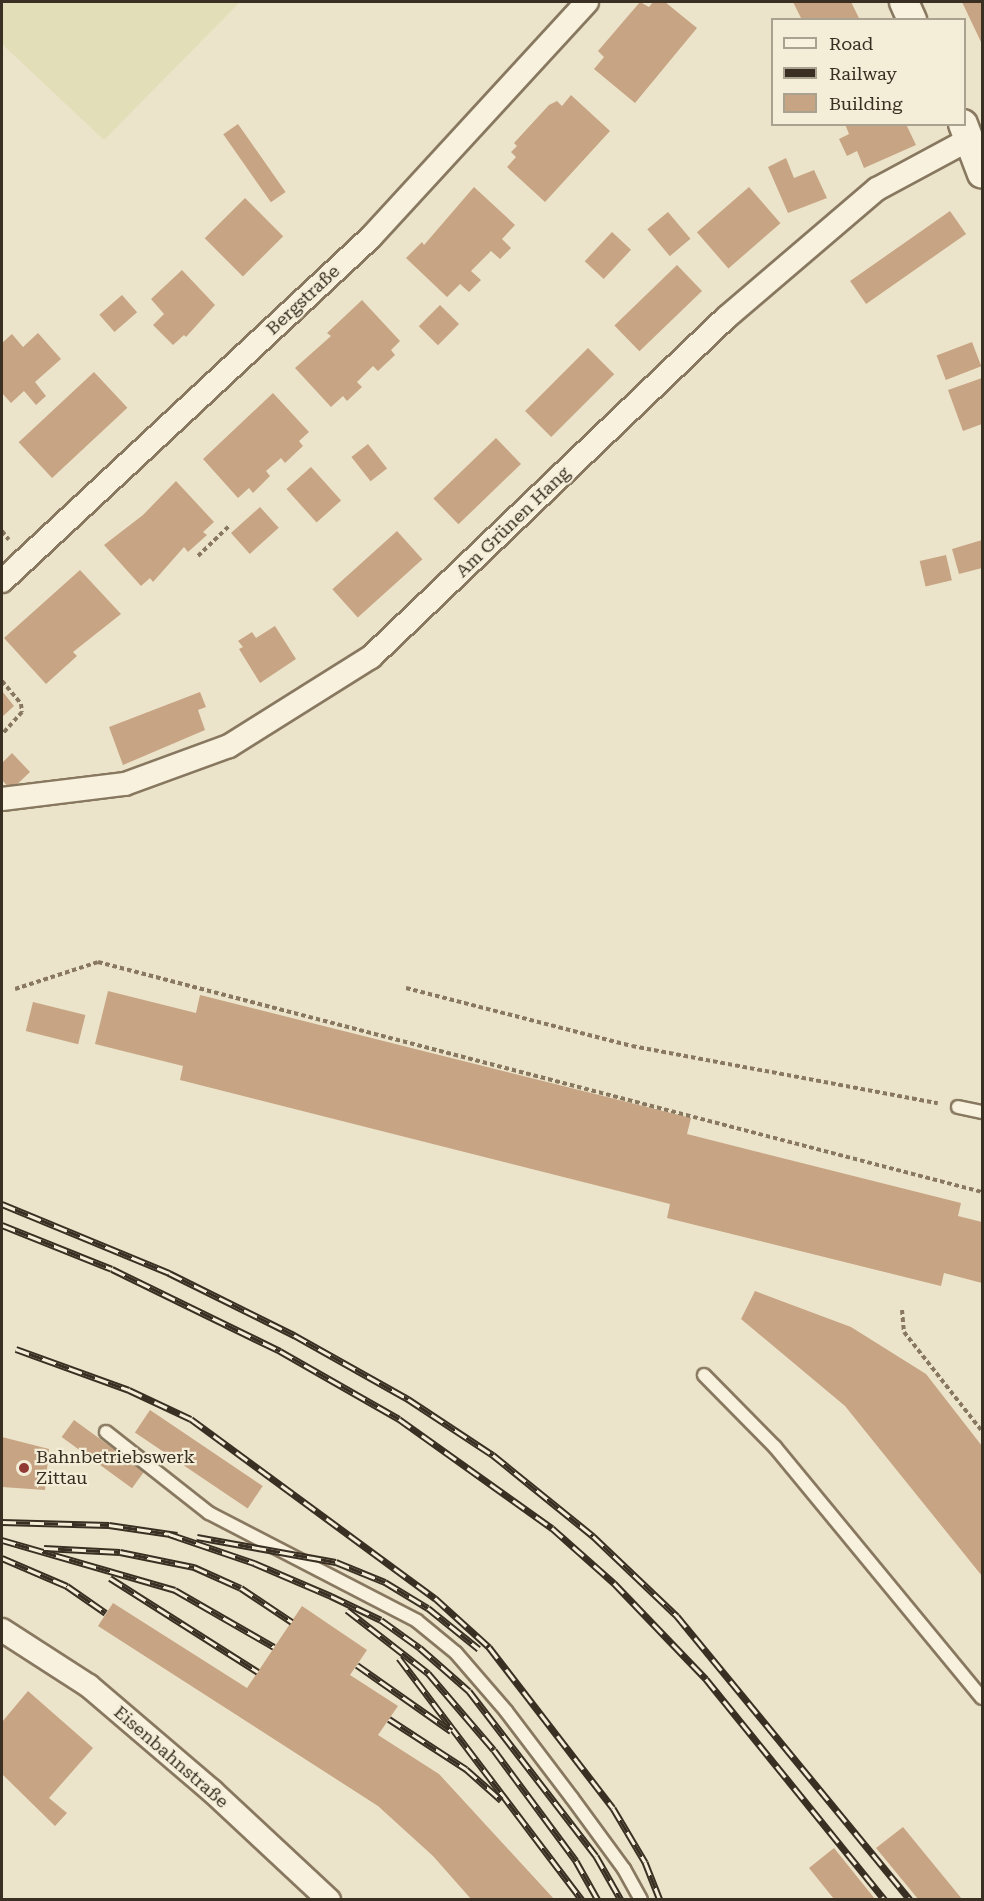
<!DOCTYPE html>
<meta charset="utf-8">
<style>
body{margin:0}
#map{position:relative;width:984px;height:1901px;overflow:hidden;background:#ece4ca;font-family:"Roboto Serif",serif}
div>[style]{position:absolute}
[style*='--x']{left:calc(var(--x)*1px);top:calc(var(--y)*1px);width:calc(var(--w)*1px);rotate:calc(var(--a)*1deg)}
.farmland>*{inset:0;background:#e1deb8}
.building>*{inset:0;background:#c7a483;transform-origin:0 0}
.path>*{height:4px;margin-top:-2px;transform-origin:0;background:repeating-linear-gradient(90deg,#887860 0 4.5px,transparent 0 7.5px)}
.roads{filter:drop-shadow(2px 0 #887860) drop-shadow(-2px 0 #887860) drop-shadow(0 2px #887860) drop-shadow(0 -2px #887860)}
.service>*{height:12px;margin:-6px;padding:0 6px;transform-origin:6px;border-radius:6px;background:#f7f1dd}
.minor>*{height:22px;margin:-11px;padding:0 11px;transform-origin:11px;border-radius:11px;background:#f7f1dd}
.tertiary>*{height:28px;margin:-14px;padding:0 14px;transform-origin:14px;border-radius:14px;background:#f7f1dd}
.rail>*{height:7px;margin-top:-3.5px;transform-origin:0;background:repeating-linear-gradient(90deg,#f4eed9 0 14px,#392f22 0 28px);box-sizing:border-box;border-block:2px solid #392f22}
.dots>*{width:16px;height:16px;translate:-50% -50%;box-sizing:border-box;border:3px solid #f4eed9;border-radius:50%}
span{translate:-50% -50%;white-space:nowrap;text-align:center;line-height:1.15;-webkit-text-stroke:4.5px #f4eed9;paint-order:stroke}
.street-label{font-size:18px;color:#392f22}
.poi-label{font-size:18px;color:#392f22}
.left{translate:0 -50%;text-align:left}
.frame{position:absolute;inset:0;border:3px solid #392f22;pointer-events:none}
.legend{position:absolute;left:771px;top:18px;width:195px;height:108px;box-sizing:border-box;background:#f4eed9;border:2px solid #a9a290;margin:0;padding:8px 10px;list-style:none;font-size:18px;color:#392f22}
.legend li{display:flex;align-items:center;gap:12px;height:30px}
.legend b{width:30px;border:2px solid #a9a290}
</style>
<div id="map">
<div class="farmland">
<div style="clip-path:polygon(2px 2px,240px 2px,104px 140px,2px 44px)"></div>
</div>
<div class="building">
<div style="clip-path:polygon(640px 2px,649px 7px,653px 2px,665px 2px,697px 28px,635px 103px,594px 69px,604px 57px,598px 51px)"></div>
<div style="clip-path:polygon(793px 2px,851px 2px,860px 20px,802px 20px)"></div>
<div style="clip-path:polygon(962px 2px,982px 2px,982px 41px,981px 42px)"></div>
<div style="clip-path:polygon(571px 95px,610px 131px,545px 202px,507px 167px,516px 157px,511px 152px,517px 146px,514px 143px,549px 105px,557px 101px,562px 106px)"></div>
<div style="left:238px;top:124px;width:83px;height:18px;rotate:55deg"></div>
<div style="clip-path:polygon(845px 124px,906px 124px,916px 145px,864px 168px,857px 151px,847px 156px,839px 139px,849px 134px)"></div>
<div style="clip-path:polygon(786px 158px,794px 178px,814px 170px,827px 198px,788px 213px,768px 167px)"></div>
<div style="clip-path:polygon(474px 187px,515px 225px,502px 239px,511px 248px,500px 259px,491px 251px,471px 271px,481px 280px,469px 292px,460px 284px,447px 297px,406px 258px,422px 242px,424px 245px)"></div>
<div style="left:749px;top:187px;width:48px;height:69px;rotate:49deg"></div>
<div style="left:245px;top:198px;width:54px;height:57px;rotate:45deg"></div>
<div style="left:950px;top:211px;width:28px;height:122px;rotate:55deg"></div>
<div style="left:668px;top:212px;width:35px;height:27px;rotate:50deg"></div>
<div style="left:612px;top:232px;width:26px;height:40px;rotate:43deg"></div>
<div style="left:677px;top:265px;width:36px;height:87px;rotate:46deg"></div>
<div style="clip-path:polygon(182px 270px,215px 305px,186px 337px,184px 335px,173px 345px,153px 325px,164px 314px,151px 299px)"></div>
<div style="left:122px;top:295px;width:23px;height:30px;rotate:49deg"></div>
<div style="clip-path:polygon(362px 300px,400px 341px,391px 350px,395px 355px,378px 371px,373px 366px,357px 382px,362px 387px,347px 401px,343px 396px,331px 407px,295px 368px,331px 336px,327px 333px)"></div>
<div style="left:440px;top:305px;width:27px;height:30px;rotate:45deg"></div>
<div style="clip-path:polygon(38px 333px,61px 359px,35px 382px,46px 396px,36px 405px,24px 391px,11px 403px,2px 393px,2px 343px,12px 334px,23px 347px)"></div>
<div style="left:972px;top:342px;width:26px;height:38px;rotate:69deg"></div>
<div style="left:588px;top:348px;width:37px;height:89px;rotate:45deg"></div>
<div style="left:94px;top:372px;width:49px;height:103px;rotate:47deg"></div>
<div style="clip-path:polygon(982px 378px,982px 424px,963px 431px,948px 390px)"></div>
<div style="clip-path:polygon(273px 393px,309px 432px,299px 441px,303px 446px,285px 463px,281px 458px,266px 471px,270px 476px,253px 493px,249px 488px,238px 498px,203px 459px)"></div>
<div style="left:496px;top:438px;width:36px;height:87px;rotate:46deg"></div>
<div style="left:368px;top:444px;width:31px;height:21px;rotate:52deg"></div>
<div style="left:311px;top:467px;width:45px;height:33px;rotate:48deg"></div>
<div style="clip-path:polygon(176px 481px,214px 522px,203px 532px,207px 535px,188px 552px,184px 547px,153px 582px,150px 578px,141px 586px,104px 545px,143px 515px)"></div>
<div style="left:260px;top:507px;width:28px;height:39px;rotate:48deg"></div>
<div style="left:397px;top:531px;width:38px;height:87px;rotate:48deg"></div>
<div style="clip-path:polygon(982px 540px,982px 568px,959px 574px,952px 549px)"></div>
<div style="left:946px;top:555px;width:26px;height:27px;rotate:77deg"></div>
<div style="clip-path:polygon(80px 570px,121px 614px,73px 652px,77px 656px,46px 684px,4px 638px)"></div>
<div style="clip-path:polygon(275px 626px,296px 659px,260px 683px,239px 649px,243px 647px,238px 641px,252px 632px,256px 638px)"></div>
<div style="clip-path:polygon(2px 691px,14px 706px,2px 717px)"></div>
<div style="clip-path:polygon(200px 692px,206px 707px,198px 710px,205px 730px,123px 765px,109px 727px)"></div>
<div style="clip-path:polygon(12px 753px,30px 772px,11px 790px,2px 780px,2px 763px)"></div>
<div style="clip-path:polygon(108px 991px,196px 1013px,200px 995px,691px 1118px,687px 1134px,961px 1203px,958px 1216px,982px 1222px,982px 1283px,944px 1273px,941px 1286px,667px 1218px,670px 1204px,180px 1080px,183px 1066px,95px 1044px)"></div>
<div style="left:33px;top:1002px;width:54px;height:30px;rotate:14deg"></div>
<div style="clip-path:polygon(755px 1291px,851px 1327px,926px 1374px,982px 1446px,982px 1576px,845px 1406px,741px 1319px)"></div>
<div style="left:150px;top:1410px;width:136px;height:27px;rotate:34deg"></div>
<div style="left:74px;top:1420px;width:87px;height:21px;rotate:36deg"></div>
<div style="clip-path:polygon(2px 1437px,49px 1449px,45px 1490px,2px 1487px)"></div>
<div style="clip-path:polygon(113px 1603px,247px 1688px,302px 1606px,367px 1650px,350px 1675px,398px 1706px,378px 1735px,439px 1774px,554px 1899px,471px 1899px,433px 1856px,378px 1806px,98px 1626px)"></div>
<div style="clip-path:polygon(28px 1691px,93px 1748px,49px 1798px,67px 1813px,55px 1826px,2px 1774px,2px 1722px)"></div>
<div style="clip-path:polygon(903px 1827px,962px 1899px,918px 1899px,876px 1848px)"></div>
<div style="clip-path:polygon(834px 1848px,875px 1899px,834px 1899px,809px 1868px)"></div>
</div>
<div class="path">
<div style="--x:2;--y:531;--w:11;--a:52"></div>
<div style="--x:198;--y:556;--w:43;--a:-44.1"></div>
<div style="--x:2;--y:681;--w:30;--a:50"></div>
<div style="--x:21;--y:704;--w:8;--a:83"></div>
<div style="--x:22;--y:712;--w:30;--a:132"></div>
<div style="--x:406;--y:988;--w:233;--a:14.4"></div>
<div style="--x:632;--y:1046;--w:311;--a:10.6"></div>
<div style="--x:15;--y:989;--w:87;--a:-18"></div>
<div style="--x:98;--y:962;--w:913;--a:14.58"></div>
<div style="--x:902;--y:1310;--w:22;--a:85"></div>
<div style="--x:904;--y:1332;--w:126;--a:51.8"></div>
</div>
<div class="roads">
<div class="service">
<div style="--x:958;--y:1107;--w:25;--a:12"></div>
<div style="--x:704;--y:1375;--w:101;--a:45.4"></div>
<div style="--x:775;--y:1447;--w:325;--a:50.5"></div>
<div style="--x:106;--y:1432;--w:131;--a:38.2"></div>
<div style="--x:209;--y:1513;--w:234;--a:27.4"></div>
<div style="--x:417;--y:1621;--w:50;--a:39.4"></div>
<div style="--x:456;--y:1653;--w:77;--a:49.2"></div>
<div style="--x:506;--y:1711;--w:109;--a:52.8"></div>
<div style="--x:572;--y:1798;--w:88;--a:53.8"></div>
<div style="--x:624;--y:1869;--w:35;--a:61"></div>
</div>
<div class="minor">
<div style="--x:2;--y:581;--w:504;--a:-42.99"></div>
<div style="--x:371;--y:237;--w:319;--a:-47.4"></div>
<div style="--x:2;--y:799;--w:124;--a:-7"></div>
<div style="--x:125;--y:784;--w:111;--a:-20.1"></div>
<div style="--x:229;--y:746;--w:168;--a:-32.1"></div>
<div style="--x:371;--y:657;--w:492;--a:-43.7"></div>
<div style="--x:727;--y:317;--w:197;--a:-40.5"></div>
<div style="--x:877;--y:189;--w:106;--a:-28.3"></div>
<div style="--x:2;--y:1630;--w:103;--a:32.8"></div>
<div style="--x:89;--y:1686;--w:162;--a:40.5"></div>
<div style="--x:212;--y:1791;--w:160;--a:43"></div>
</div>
<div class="tertiary">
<div style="--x:904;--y:2;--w:20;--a:66"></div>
<div style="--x:963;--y:124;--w:53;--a:69.2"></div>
</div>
</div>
<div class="rail">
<div style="--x:2;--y:1204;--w:181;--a:22.4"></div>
<div style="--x:169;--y:1273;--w:140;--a:26.4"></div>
<div style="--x:294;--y:1335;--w:131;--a:29.3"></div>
<div style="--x:408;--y:1399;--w:102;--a:33.4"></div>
<div style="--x:493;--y:1455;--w:129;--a:39"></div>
<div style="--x:593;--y:1536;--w:116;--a:43.6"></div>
<div style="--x:677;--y:1616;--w:367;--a:50.6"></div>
<div style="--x:2;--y:1225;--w:118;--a:21.8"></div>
<div style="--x:112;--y:1269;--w:187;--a:26"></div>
<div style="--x:280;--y:1351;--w:137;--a:29.7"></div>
<div style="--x:399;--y:1419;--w:188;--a:35.5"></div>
<div style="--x:552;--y:1528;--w:83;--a:41.6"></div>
<div style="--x:614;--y:1583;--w:133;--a:46.2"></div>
<div style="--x:706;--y:1679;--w:284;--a:51"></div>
<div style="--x:16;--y:1349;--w:120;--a:19.9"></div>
<div style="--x:129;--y:1390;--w:68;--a:25.1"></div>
<div style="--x:191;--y:1419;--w:303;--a:36.3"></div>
<div style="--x:435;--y:1598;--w:73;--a:42.2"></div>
<div style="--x:489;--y:1647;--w:203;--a:52.4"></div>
<div style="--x:613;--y:1808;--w:63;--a:59.3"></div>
<div style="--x:645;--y:1862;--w:41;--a:68.5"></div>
<div style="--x:2;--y:1522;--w:107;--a:1.6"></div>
<div style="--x:109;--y:1525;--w:69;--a:8.4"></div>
<div style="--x:169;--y:1534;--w:90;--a:18.8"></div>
<div style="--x:254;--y:1563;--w:84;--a:23.2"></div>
<div style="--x:331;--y:1596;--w:55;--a:25.6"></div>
<div style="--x:381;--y:1620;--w:48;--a:35.7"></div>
<div style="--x:420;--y:1648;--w:65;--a:41.3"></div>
<div style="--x:469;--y:1691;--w:208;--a:52.4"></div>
<div style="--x:596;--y:1856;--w:51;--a:60.4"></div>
<div style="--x:197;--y:1537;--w:141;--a:10.2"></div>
<div style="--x:336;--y:1562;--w:53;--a:22.2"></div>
<div style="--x:385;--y:1582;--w:50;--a:31.2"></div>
<div style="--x:428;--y:1608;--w:65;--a:38.8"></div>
<div style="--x:2;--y:1540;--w:180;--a:16.1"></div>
<div style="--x:175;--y:1590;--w:114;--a:29.9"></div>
<div style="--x:44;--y:1548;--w:76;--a:3"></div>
<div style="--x:120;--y:1552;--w:76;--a:11.5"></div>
<div style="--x:194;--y:1567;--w:51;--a:24.1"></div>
<div style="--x:241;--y:1588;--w:61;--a:33.7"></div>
<div style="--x:2;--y:1558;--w:71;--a:23.3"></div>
<div style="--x:67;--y:1586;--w:47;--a:34.7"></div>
<div style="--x:110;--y:1578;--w:175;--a:32.4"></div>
<div style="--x:347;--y:1610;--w:103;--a:37.9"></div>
<div style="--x:428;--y:1673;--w:101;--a:49.4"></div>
<div style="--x:494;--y:1750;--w:138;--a:53.5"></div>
<div style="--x:576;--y:1861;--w:45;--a:60.6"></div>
<div style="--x:399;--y:1658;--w:303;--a:52.9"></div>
<div style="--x:357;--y:1665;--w:115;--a:35.1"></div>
<div style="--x:389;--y:1719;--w:92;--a:33"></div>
<div style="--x:466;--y:1769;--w:47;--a:41.5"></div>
</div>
<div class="dots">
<div style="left:24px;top:1468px;background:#923a34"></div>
</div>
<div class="street-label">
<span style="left:303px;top:300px;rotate:-43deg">Bergstraße</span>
<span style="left:513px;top:522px;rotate:-44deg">Am Grünen Hang</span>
<span style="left:171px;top:1757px;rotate:41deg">Eisenbahnstraße</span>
</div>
<div class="poi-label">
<span class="left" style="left:36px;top:1468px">Bahnbetriebswerk<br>Zittau</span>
</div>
<div class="frame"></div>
<ul class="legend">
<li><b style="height:8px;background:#f7f1dd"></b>Road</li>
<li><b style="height:8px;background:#392f22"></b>Railway</li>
<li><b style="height:16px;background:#c7a483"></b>Building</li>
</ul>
</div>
